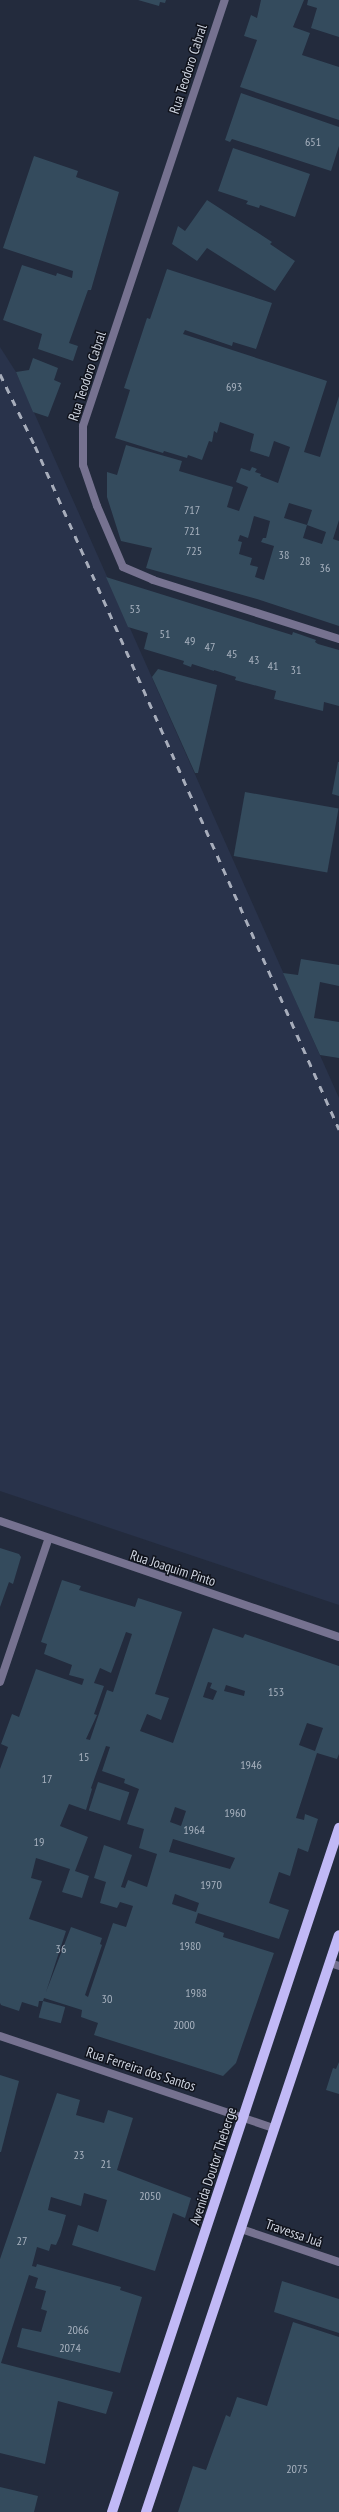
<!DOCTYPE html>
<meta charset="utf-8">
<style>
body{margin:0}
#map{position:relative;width:339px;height:2512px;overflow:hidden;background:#232b3d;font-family:"PT Sans Narrow",sans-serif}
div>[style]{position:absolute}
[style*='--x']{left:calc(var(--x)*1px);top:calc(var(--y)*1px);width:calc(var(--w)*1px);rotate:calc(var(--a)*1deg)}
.built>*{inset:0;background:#29334b}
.building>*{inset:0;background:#344b5d;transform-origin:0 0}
.service>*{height:8px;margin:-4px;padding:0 4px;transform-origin:4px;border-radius:4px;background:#767290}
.pedestrian>*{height:8px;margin:-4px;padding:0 4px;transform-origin:4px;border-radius:4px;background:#767290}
.minor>*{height:8px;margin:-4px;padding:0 4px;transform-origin:4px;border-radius:4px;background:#767290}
.primary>*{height:10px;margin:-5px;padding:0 5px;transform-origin:5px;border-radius:5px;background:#c1b9f6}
.rail>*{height:3px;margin-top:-1.5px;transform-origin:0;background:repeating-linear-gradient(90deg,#a7adbb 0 7px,transparent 0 14px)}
span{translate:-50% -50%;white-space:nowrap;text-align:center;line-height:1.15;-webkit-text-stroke:3px #10131c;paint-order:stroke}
.number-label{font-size:12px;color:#a8b2bf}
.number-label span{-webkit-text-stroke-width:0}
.street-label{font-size:14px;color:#ced4e0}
</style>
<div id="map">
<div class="built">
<div style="clip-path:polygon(0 347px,16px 372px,339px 1098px,339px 1605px,0 1491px)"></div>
</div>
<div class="building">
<div style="clip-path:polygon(138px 0,166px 0,165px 3px,160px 2px,159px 6px)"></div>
<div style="clip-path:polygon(261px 0,304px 0,293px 27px,310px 33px,302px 55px,339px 67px,339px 120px,240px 87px,257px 40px,244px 36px,251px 15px,257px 18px)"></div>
<div style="clip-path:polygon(308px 0,339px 0,339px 37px,311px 28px,317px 8px,307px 5px)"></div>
<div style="clip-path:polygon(241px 93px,339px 127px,339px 146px,331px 171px,232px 139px,230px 142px,225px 140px)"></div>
<div style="clip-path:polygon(233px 148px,310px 174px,295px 217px,260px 205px,259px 208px,246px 204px,248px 201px,218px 191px)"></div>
<div style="clip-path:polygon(34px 156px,78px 171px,76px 177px,119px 192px,91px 290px,88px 290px,69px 343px,78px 346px,73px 361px,38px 349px,42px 334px,3px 320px,22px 265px,56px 276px,57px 273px,72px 278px,73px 271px,3px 248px)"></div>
<div style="clip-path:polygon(207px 200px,272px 242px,270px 244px,295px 261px,275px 291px,207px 248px,197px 261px,172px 244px,178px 226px,185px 231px)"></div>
<div style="clip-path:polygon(evenodd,167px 269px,272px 303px,256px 349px,233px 342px,232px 346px,185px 330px,183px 334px,327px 381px,304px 452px,320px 457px,339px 396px,339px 520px,333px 539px,339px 541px,339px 626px,257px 599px,146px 568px,152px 548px,121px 541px,107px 497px,107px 472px,117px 475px,126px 445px,182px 461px,179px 471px,233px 487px,227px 507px,239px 511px,248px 487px,236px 482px,241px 468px,250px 471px,252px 467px,257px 469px,255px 472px,261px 474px,260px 476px,278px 483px,290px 447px,274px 441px,269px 457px,250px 451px,254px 434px,220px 422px,217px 433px,214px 431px,212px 442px,209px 441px,202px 460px,188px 455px,187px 458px,164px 451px,163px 453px,115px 438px,130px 390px,124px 388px,147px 318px,150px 319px,167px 269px,289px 503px,312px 510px,307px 525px,326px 532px,322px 544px,303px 538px,307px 525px,284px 518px,289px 503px,167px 269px,254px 516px,270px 521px,266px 538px,263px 538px,261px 542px,274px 546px,264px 580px,255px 577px,258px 567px,250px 565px,252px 558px,239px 554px,242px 542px,238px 541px,240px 535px,248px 538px,254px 516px)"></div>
<div style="clip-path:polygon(33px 358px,58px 368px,54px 380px,61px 383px,48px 417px,33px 412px,16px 372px,29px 370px)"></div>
<div style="clip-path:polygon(106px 577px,292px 635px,293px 632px,316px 640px,315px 642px,318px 644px,339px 650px,339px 706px,324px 702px,323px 711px,274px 699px,276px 691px,235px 680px,236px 677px,214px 670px,214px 671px,192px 664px,191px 667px,183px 664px,184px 661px,144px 649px,148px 633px,128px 627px)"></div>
<div style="clip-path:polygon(158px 669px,217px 685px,198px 773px,195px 773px,152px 677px)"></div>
<div style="clip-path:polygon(338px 762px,339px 762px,339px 796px,332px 794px)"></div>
<div style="left:245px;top:792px;width:95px;height:65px;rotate:10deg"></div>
<div style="clip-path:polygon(301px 959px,339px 965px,339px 986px,320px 982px,314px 1018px,339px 1022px,339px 1058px,320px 1055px,283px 973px,298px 975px)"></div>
<div style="clip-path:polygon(0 1548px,19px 1554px,21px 1557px,13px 1584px,9px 1582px,0 1607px)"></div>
<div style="clip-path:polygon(evenodd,62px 1580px,81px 1586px,79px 1590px,135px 1607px,138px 1598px,182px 1612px,155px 1694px,169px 1698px,161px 1720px,147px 1714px,140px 1731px,173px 1743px,213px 1628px,243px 1638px,245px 1634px,339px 1666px,339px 1754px,337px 1759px,317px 1753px,296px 1818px,304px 1820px,305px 1814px,318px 1819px,308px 1852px,298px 1848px,290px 1876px,279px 1872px,269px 1903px,289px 1910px,279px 1939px,198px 1913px,195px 1923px,224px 1933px,223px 1937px,274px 1953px,236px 2063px,223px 2076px,94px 2035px,98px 2023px,81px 2017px,82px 2010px,44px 1998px,43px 2001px,39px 2001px,38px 2007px,22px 2002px,19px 2011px,1px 2005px,0 2003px,0 1769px,8px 1747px,1px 1744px,12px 1714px,19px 1717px,36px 1669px,82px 1685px,84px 1679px,69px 1675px,72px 1665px,44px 1654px,47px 1644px,41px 1642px,62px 1580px,126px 1632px,132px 1634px,113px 1692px,107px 1690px,90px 1740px,86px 1739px,97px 1715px,94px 1714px,104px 1686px,94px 1683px,100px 1668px,111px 1673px,126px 1632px,62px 1580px,208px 1682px,212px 1683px,210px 1688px,217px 1691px,213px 1700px,203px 1697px,208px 1682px,62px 1580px,226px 1685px,245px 1691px,244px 1696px,224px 1691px,226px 1685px,62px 1580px,307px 1723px,323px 1728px,315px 1751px,299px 1745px,307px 1723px,62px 1580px,106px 1746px,110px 1747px,102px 1771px,125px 1779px,124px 1783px,139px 1789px,127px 1824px,144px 1829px,139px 1848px,157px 1854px,147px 1887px,128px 1880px,125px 1888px,121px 1887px,132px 1855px,104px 1845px,94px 1878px,106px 1882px,100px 1903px,117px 1908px,120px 1902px,133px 1906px,126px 1927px,113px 1923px,88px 1997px,85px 1995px,102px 1945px,100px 1944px,102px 1938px,71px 1927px,46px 1992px,66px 1931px,29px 1919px,42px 1881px,31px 1878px,36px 1858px,70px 1869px,62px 1892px,82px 1898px,89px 1876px,75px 1871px,88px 1837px,60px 1826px,69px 1804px,86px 1810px,92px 1789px,91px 1788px,106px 1746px,62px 1580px,175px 1807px,186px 1811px,181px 1826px,170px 1822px,175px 1807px,62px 1580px,173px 1839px,235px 1858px,230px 1869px,169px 1852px,173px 1839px,62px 1580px,175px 1894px,199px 1903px,196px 1912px,172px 1904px,175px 1894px)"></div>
<div style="left:98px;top:1782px;width:33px;height:30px;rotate:18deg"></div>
<div style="left:43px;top:2001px;width:23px;height:17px;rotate:15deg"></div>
<div style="clip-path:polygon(339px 2062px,339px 2094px,326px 2090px,333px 2068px,336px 2069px)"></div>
<div style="clip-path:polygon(0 2075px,19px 2081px,1px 2152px,0 2152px)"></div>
<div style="clip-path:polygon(57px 2093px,80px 2100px,76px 2115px,104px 2123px,108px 2110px,133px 2118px,117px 2170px,191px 2198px,185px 2218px,173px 2213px,155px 2271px,72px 2245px,78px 2225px,98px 2232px,107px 2200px,84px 2193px,81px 2206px,51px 2197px,48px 2210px,66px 2215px,60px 2236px,56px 2245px,51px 2244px,49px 2251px,37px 2247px,32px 2266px,36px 2267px,37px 2264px,121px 2287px,120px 2290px,142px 2297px,120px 2373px,17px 2347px,22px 2328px,41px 2332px,47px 2311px,41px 2309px,46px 2291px,35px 2288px,38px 2278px,29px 2275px,1px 2363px,113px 2392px,106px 2414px,58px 2401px,45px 2464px,0 2453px,0 2259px)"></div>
<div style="clip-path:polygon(282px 2281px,339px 2299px,339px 2333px,274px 2312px)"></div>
<div style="clip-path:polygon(293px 2322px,339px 2337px,339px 2512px,178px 2512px,193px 2466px,206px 2470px,226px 2415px,230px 2417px,237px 2397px,267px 2406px)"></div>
<div style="clip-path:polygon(0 2487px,38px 2496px,34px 2512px,0 2512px)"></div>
</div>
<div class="service">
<div style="--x:330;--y:1963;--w:9;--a:18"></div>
</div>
<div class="pedestrian">
<div style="--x:97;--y:506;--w:66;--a:66.9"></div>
<div style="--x:123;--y:567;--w:33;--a:23"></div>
<div style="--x:153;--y:580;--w:195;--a:17.6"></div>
</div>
<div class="minor">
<div style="--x:97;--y:506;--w:43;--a:-108.9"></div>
<div style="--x:83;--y:465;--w:39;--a:-90"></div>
<div style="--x:83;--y:426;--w:449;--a:-71.6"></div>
<div style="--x:0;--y:1521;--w:358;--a:18.9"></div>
<div style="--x:0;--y:1682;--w:150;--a:-71.3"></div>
<div style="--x:0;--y:2036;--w:289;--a:18.6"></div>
<div style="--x:241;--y:2229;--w:103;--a:18.6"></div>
</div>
<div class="primary">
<div style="--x:112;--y:2512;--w:721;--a:-71.64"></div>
<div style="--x:146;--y:2512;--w:608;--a:-71.51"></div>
</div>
<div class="rail">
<div style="--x:0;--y:374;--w:80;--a:64.1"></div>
<div style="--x:35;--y:446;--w:748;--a:66.01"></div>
</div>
<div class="number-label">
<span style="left:313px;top:142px">651</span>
<span style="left:234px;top:387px">693</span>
<span style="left:192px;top:510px">717</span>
<span style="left:192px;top:531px">721</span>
<span style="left:194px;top:551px">725</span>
<span style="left:284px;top:555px">38</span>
<span style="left:305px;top:561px">28</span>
<span style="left:325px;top:568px">36</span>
<span style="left:135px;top:609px">53</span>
<span style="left:165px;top:634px">51</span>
<span style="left:190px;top:641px">49</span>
<span style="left:210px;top:647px">47</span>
<span style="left:232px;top:654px">45</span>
<span style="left:254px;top:660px">43</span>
<span style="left:273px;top:666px">41</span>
<span style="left:296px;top:670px">31</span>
<span style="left:276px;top:1692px">153</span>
<span style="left:84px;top:1757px">15</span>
<span style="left:251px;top:1765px">1946</span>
<span style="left:47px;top:1779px">17</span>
<span style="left:235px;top:1813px">1960</span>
<span style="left:194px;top:1830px">1964</span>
<span style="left:39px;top:1842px">19</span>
<span style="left:211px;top:1885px">1970</span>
<span style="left:190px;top:1946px">1980</span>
<span style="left:61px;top:1949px">36</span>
<span style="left:196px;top:1993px">1988</span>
<span style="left:107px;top:1999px">30</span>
<span style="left:184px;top:2025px">2000</span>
<span style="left:79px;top:2155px">23</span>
<span style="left:106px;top:2164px">21</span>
<span style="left:150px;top:2196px">2050</span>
<span style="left:22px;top:2241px">27</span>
<span style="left:78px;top:2330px">2066</span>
<span style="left:70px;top:2348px">2074</span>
<span style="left:297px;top:2469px">2075</span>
</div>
<div class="street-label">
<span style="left:188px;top:69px;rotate:-72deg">Rua Teodoro Cabral</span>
<span style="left:87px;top:376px;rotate:-72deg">Rua Teodoro Cabral</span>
<span style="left:173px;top:1568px;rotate:18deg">Rua Joaquim Pinto</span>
<span style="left:141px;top:2069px;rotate:18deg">Rua Ferreira dos Santos</span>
<span style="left:213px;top:2166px;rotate:-72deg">Avenida Doutor Theberge</span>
<span style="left:294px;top:2233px;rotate:19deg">Travessa Juá</span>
</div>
</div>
